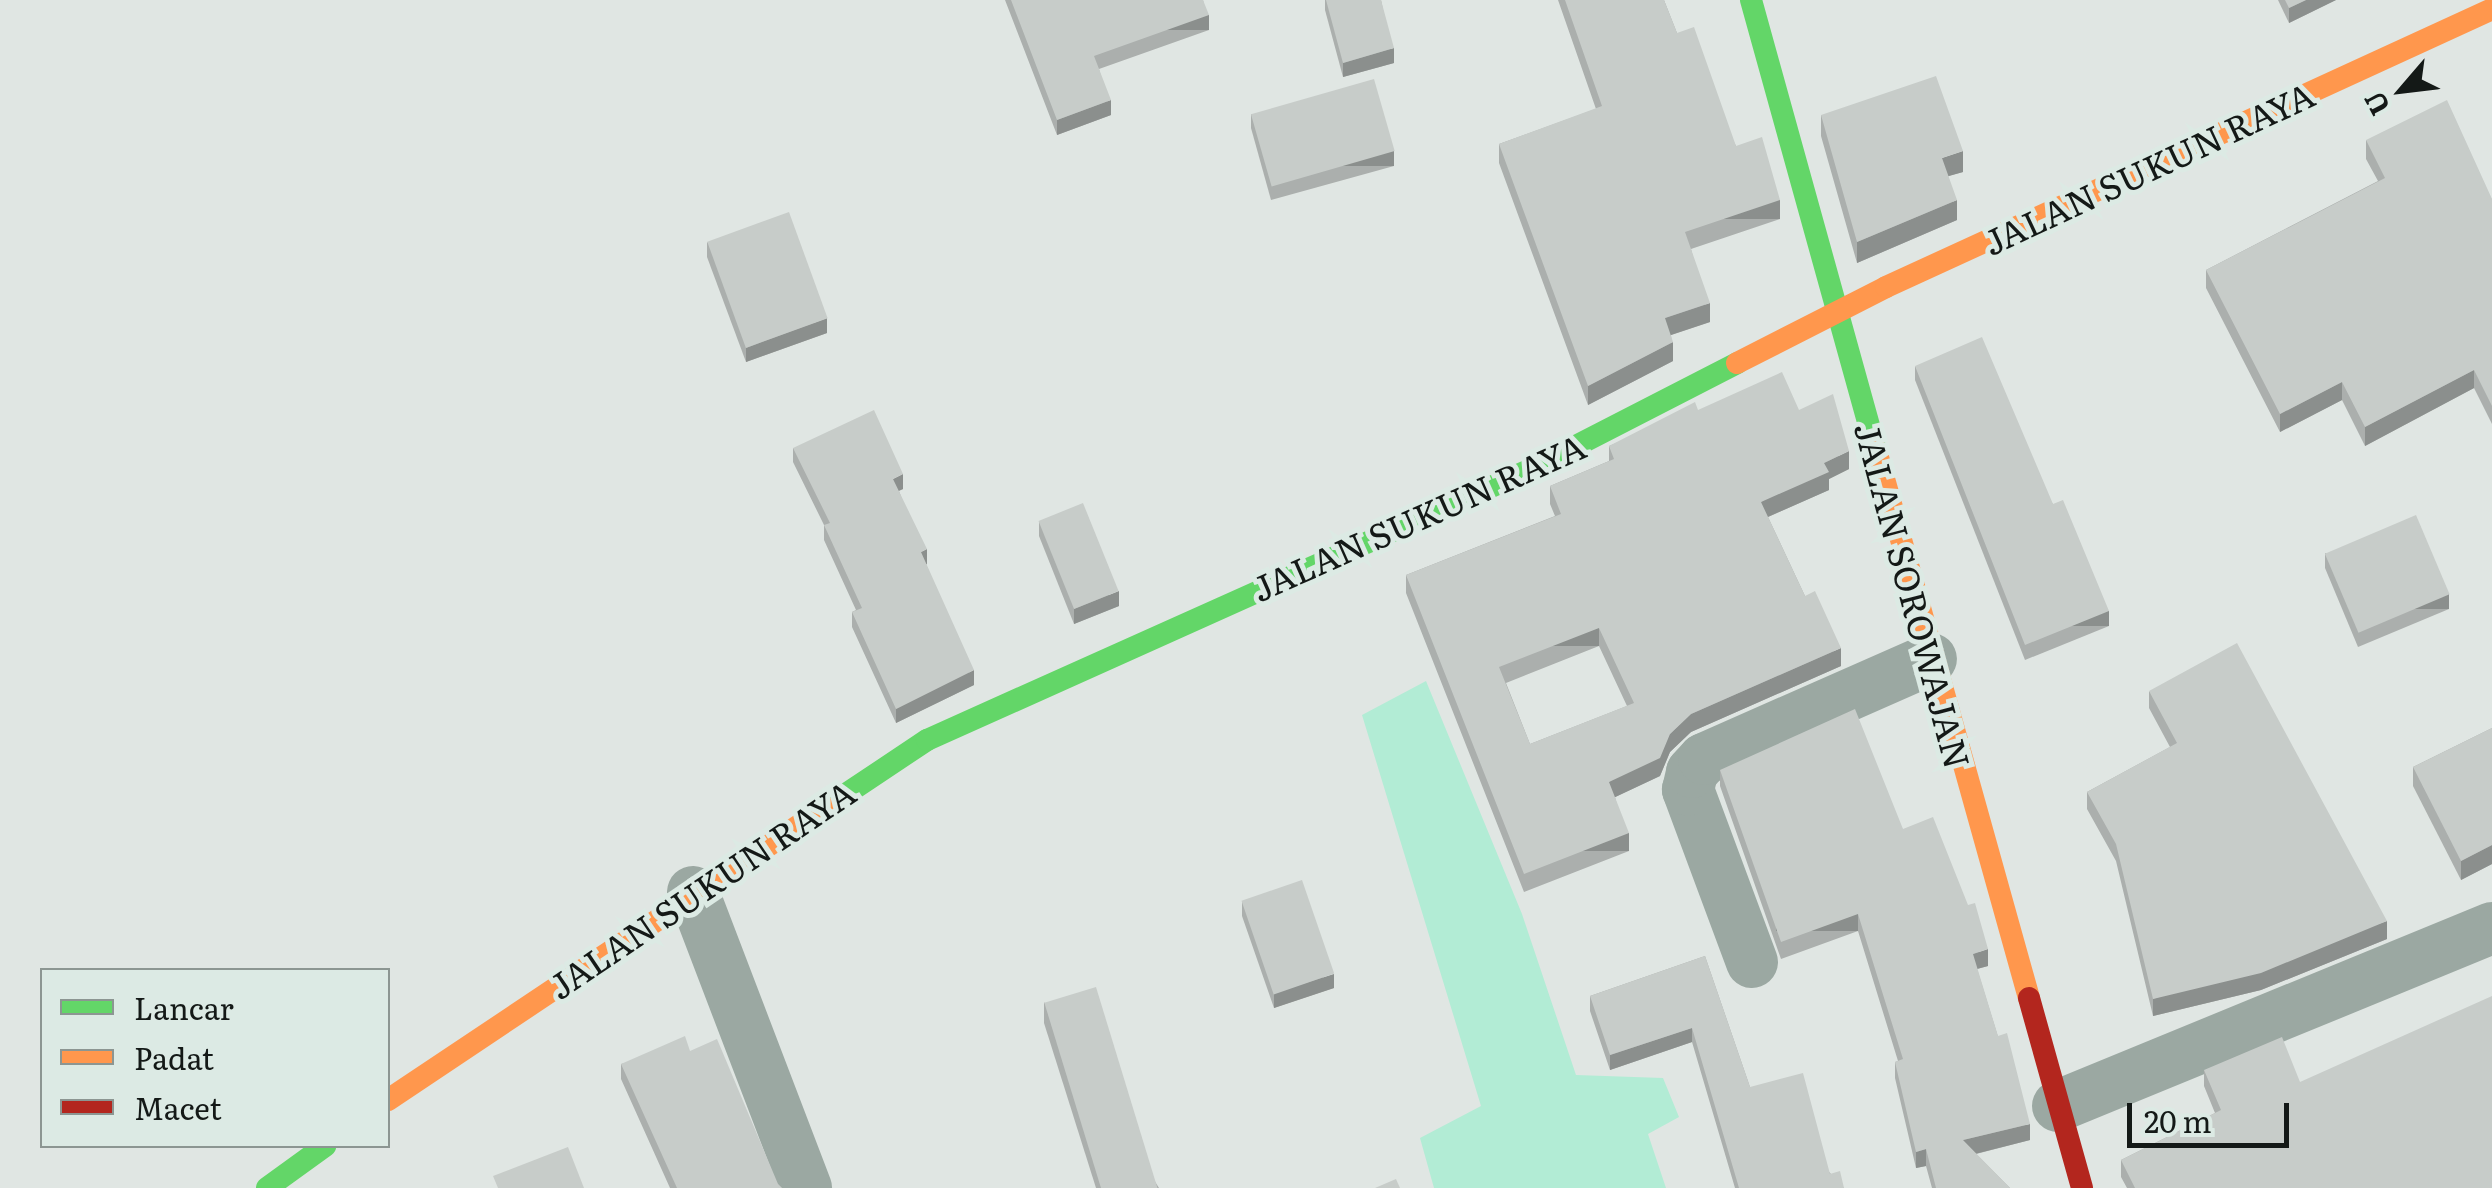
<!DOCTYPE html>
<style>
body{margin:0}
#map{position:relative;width:2492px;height:1188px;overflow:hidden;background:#e0e6e3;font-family:Literata,serif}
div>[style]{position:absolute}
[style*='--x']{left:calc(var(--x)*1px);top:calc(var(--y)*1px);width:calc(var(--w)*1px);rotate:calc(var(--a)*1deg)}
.green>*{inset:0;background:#b2ecd5}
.street>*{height:52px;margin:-26px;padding:0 26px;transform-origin:26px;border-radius:26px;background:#9ba8a2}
.fast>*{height:22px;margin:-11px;padding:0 11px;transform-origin:11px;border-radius:11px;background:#63d668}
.slow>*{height:22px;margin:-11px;padding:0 11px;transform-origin:11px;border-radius:11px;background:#ff974d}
.jam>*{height:22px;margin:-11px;padding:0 11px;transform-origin:11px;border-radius:11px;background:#b3261e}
.wall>*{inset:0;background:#abafad}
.shaded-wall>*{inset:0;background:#8b8f8d;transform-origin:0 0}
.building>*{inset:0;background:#c7ccc9;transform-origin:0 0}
span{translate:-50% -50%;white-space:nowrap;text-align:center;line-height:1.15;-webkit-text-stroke:10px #dceae4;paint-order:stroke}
.street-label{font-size:35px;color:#141917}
.legend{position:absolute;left:40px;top:968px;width:350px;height:180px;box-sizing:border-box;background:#dceae4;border:2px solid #8c9692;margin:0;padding:12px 18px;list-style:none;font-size:30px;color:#141917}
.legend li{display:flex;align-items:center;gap:20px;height:50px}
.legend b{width:50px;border:2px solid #8c9692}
.north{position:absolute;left:2352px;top:40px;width:100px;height:100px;-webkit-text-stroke:8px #dceae4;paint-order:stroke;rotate:242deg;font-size:28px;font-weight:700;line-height:40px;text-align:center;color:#141917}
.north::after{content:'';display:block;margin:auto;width:35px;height:45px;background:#141917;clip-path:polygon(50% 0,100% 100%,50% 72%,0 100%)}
.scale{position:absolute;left:2127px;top:1103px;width:162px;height:45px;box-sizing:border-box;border:5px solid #141917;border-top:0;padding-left:12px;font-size:30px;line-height:35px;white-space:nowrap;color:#141917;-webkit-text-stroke:8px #dceae4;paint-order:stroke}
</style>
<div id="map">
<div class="green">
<div style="clip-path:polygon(1426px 681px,1522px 914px,1576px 1075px,1663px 1078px,1679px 1117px,1648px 1134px,1666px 1188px,1434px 1188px,1420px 1138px,1481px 1106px,1362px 715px)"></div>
</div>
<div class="street">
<div style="--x:693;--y:892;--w:317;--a:69.1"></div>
<div style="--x:1752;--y:962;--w:184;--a:-110.4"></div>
<div style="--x:1688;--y:790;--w:18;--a:-77"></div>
<div style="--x:1692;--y:772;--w:18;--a:-47"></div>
<div style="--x:1704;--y:759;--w:248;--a:-23.8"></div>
<div style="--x:2058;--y:1106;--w:469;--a:-22.3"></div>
</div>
<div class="fast">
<div style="--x:1751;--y:0;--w:467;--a:74.5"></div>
<div style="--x:825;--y:808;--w:123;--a:-33.7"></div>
<div style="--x:927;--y:740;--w:662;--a:-24.16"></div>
<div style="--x:1531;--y:469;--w:232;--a:-27.2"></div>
<div style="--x:267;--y:1188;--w:72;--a:-35.9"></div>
</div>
<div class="slow">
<div style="--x:1737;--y:363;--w:167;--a:-27"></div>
<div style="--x:1886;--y:287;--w:667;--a:-24.64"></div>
<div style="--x:1876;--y:450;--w:569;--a:74.4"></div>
<div style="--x:388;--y:1100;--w:526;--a:-33.75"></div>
</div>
<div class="jam">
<div style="--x:2029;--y:998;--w:197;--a:74.4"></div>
</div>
<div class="wall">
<div style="clip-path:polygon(1005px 0,1203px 0,1209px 30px,1099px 69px,1111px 115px,1057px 135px)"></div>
<div style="clip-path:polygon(1325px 0,1381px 0,1394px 63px,1343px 77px,1325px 10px)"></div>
<div style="clip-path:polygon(1558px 0,1664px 0,1677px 33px,1736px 146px,1780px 219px,1691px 249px,1710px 322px,1671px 335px,1673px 361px,1588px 405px,1499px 163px,1499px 144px,1596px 109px)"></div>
<div style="clip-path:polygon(2278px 0,2336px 0,2289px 23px)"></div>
<div style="clip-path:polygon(1251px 114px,1394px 166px,1271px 200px,1251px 128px)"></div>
<div style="clip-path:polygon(1821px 115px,1963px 172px,1948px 176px,1957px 220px,1857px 263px,1821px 136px)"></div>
<div style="clip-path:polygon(2366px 140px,2492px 199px,2492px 424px,2474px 388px,2365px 446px,2342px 400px,2280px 432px,2206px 288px,2206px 270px,2378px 181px,2366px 159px)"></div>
<div style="clip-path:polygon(707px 242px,827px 333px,746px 362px,707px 257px)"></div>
<div style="clip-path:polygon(1915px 366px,2053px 504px,2109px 626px,2025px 660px,1915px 380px)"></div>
<div style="clip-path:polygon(evenodd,1698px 410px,1799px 410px,1849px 469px,1829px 479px,1829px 490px,1768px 517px,1805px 596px,1841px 666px,1691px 732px,1670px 752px,1660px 776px,1615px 797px,1629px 851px,1524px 892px,1406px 593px,1406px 575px,1555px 516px,1550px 504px,1550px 486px,1609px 461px,1609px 446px,1698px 410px,1599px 646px,1627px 706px,1530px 744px,1506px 683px,1599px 646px)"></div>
<div style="clip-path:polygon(793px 448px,903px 489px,899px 491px,926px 564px,974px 685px,896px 723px,852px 627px,852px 612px,856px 610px,824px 540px,824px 525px,793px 462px)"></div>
<div style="clip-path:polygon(1039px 521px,1119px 606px,1074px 624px,1039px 536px)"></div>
<div style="clip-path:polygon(2325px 553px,2449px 609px,2358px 647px,2325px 568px)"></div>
<div style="clip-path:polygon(2149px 691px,2387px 939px,2261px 990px,2153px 1016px,2116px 861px,2087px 809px,2087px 792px,2170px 747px,2149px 708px)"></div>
<div style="clip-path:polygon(2492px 728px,2492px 864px,2461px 880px,2413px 786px,2413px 767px)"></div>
<div style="clip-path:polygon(1720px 770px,1903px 829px,1988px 966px,1977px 969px,2030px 1140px,1976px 1154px,2010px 1188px,1932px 1188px,1926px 1166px,1916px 1168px,1895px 1078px,1895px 1062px,1898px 1061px,1858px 931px,1781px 959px,1720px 786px)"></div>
<div style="clip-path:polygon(1242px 901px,1334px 988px,1274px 1008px,1242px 916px)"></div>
<div style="clip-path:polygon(1705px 956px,1750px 1087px,1844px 1188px,1735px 1188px,1692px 1042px,1610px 1070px,1590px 1011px,1590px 996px)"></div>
<div style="clip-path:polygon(1044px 1002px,1159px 1188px,1096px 1188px,1044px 1023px)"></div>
<div style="clip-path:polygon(690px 1051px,778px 1184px,782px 1188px,670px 1188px,621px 1079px,621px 1064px)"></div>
<div style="clip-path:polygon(2204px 1070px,2300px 1082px,2492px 1188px,2127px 1188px,2121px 1177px,2121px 1160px,2215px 1113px,2204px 1086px)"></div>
</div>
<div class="shaded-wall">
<div style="clip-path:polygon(2306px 0,2336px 0,2289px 23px,2289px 8px)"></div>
<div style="left:1209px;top:15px;width:15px;height:122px;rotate:90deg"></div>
<div style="clip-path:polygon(1394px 48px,1394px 63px,1343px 77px,1343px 63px)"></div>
<div style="clip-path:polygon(1111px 100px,1111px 115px,1057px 135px,1057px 120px)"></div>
<div style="left:1394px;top:151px;width:15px;height:128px;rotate:90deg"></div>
<div style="clip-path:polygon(1963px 151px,1963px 172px,1942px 178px,1942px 158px)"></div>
<div style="left:1780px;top:200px;width:19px;height:100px;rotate:90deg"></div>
<div style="clip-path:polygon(1957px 200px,1957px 220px,1857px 263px,1857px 242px)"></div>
<div style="clip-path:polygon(1710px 303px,1710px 322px,1665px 337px,1665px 318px)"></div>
<div style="clip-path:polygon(827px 318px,827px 333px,746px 362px,746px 348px)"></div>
<div style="clip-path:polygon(1673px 342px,1673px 361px,1588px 405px,1588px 386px)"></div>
<div style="clip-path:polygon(2474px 370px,2474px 388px,2365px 446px,2365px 427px)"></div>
<div style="clip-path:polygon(2342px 382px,2342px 400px,2280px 432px,2280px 414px)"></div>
<div style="clip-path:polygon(1849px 451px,1849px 469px,1829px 479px,1829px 490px,1761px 520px,1761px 502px,1824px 463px)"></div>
<div style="clip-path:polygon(903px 474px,903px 489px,893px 493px,893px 479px)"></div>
<div style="clip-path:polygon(927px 549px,927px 564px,921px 567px,921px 552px)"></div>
<div style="clip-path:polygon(1119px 591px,1119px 606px,1074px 624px,1074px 609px)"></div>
<div style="left:2449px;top:594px;width:15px;height:99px;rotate:90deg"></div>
<div style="left:2109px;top:611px;width:15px;height:91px;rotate:90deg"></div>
<div style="left:1599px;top:628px;width:18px;height:107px;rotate:90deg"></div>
<div style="clip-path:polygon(1841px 648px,1841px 666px,1691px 732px,1670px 752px,1660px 776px,1609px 800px,1609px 782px,1670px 734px,1691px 714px)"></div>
<div style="clip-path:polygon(974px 670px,974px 685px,896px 723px,896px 709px)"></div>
<div style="left:1629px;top:833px;width:18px;height:113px;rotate:90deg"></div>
<div style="clip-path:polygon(2492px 845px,2492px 864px,2461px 880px,2461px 861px)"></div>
<div style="left:1858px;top:914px;width:17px;height:82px;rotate:90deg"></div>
<div style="clip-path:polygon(2387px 921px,2387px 939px,2261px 990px,2153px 1016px,2153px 999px)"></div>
<div style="clip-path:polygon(1988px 949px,1988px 966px,1973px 970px,1973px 954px)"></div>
<div style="clip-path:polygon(1334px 974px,1334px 988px,1274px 1008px,1274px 993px)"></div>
<div style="clip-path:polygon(1692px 1028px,1692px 1042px,1610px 1070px,1610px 1055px)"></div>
<div style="clip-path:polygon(2030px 1124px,2030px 1140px,1963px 1157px,1963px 1140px)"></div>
<div style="clip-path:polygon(1926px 1149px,1926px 1166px,1916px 1168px,1916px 1152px)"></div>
</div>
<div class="building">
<div style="clip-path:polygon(1011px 0,1203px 0,1209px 15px,1094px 56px,1111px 100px,1057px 120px)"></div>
<div style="clip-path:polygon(1326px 0,1381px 0,1394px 48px,1343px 63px)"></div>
<div style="clip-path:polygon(1565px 0,1664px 0,1677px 33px,1694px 27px,1736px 146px,1762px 137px,1780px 200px,1685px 232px,1710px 303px,1665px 318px,1673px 342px,1588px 386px,1499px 144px,1602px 106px)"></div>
<div style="clip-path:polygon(2285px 0,2306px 0,2289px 8px)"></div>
<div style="clip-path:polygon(1936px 76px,1963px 151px,1942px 158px,1957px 200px,1857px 242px,1821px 115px)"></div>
<div style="left:1374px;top:79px;width:75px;height:128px;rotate:74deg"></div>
<div style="clip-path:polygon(2447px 100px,2492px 199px,2492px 406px,2474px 370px,2365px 427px,2342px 382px,2280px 414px,2206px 270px,2385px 178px,2366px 140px)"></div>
<div style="left:789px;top:212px;width:113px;height:87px;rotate:70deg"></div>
<div style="clip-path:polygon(1982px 337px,2053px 504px,2063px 500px,2109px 611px,2025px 645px,1915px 366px)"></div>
<div style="clip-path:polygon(evenodd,1782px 372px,1799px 410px,1833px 394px,1849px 451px,1824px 463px,1829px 472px,1761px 502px,1805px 596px,1815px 591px,1841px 648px,1691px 714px,1670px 734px,1660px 758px,1609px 782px,1629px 833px,1524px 874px,1406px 575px,1561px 514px,1550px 486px,1614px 459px,1609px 446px,1695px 402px,1698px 410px,1782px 372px,1599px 628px,1634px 703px,1530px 744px,1499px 667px,1599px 628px)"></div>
<div style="clip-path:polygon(874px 410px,903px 474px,893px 479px,927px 549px,921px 552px,974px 670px,896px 709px,852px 612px,862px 608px,824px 525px,830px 523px,793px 448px)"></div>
<div style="left:1083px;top:503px;width:95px;height:48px;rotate:68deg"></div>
<div style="left:2416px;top:515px;width:86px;height:99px;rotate:67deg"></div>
<div style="clip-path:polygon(2237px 643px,2387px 921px,2261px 973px,2153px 999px,2116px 844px,2087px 792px,2177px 743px,2149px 691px)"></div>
<div style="clip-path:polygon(1855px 709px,1903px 829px,1933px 817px,1968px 905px,1975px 903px,1988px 949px,1973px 954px,1998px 1036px,2007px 1033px,2030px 1124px,1963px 1140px,2010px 1188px,1936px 1188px,1926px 1149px,1916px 1152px,1895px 1062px,1903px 1059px,1858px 914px,1781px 942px,1720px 770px)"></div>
<div style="clip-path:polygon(2492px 728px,2492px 845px,2461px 861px,2413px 767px)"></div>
<div style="left:1302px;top:880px;width:99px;height:64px;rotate:71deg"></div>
<div style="clip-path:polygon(1705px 956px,1750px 1087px,1803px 1073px,1830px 1174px,1840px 1171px,1844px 1188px,1739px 1188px,1692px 1028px,1610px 1055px,1590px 996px)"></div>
<div style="left:1096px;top:987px;width:211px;height:54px;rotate:73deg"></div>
<div style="clip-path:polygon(2492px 996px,2492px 1188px,2135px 1188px,2121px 1160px,2221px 1110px,2204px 1070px,2282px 1037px,2300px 1082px)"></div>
<div style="clip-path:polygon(685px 1036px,690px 1051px,717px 1039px,778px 1184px,782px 1188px,677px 1188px,621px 1064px)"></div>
<div style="clip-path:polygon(568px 1147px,584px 1188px,498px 1188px,493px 1176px)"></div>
<div style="clip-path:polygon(1396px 1179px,1400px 1188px,1375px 1188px)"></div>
</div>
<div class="street-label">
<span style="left:2148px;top:167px;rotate:-25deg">JALAN SUKUN RAYA</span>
<span style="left:1418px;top:516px;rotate:-24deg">JALAN SUKUN RAYA</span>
<span style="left:1914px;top:595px;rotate:75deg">JALAN SOROWAJAN</span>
<span style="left:701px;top:888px;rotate:-34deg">JALAN SUKUN RAYA</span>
</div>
<ul class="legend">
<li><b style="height:12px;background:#63d668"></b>Lancar</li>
<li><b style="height:12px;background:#ff974d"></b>Padat</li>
<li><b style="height:12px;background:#b3261e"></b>Macet</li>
</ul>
<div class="north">U</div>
<div class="scale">20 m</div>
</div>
